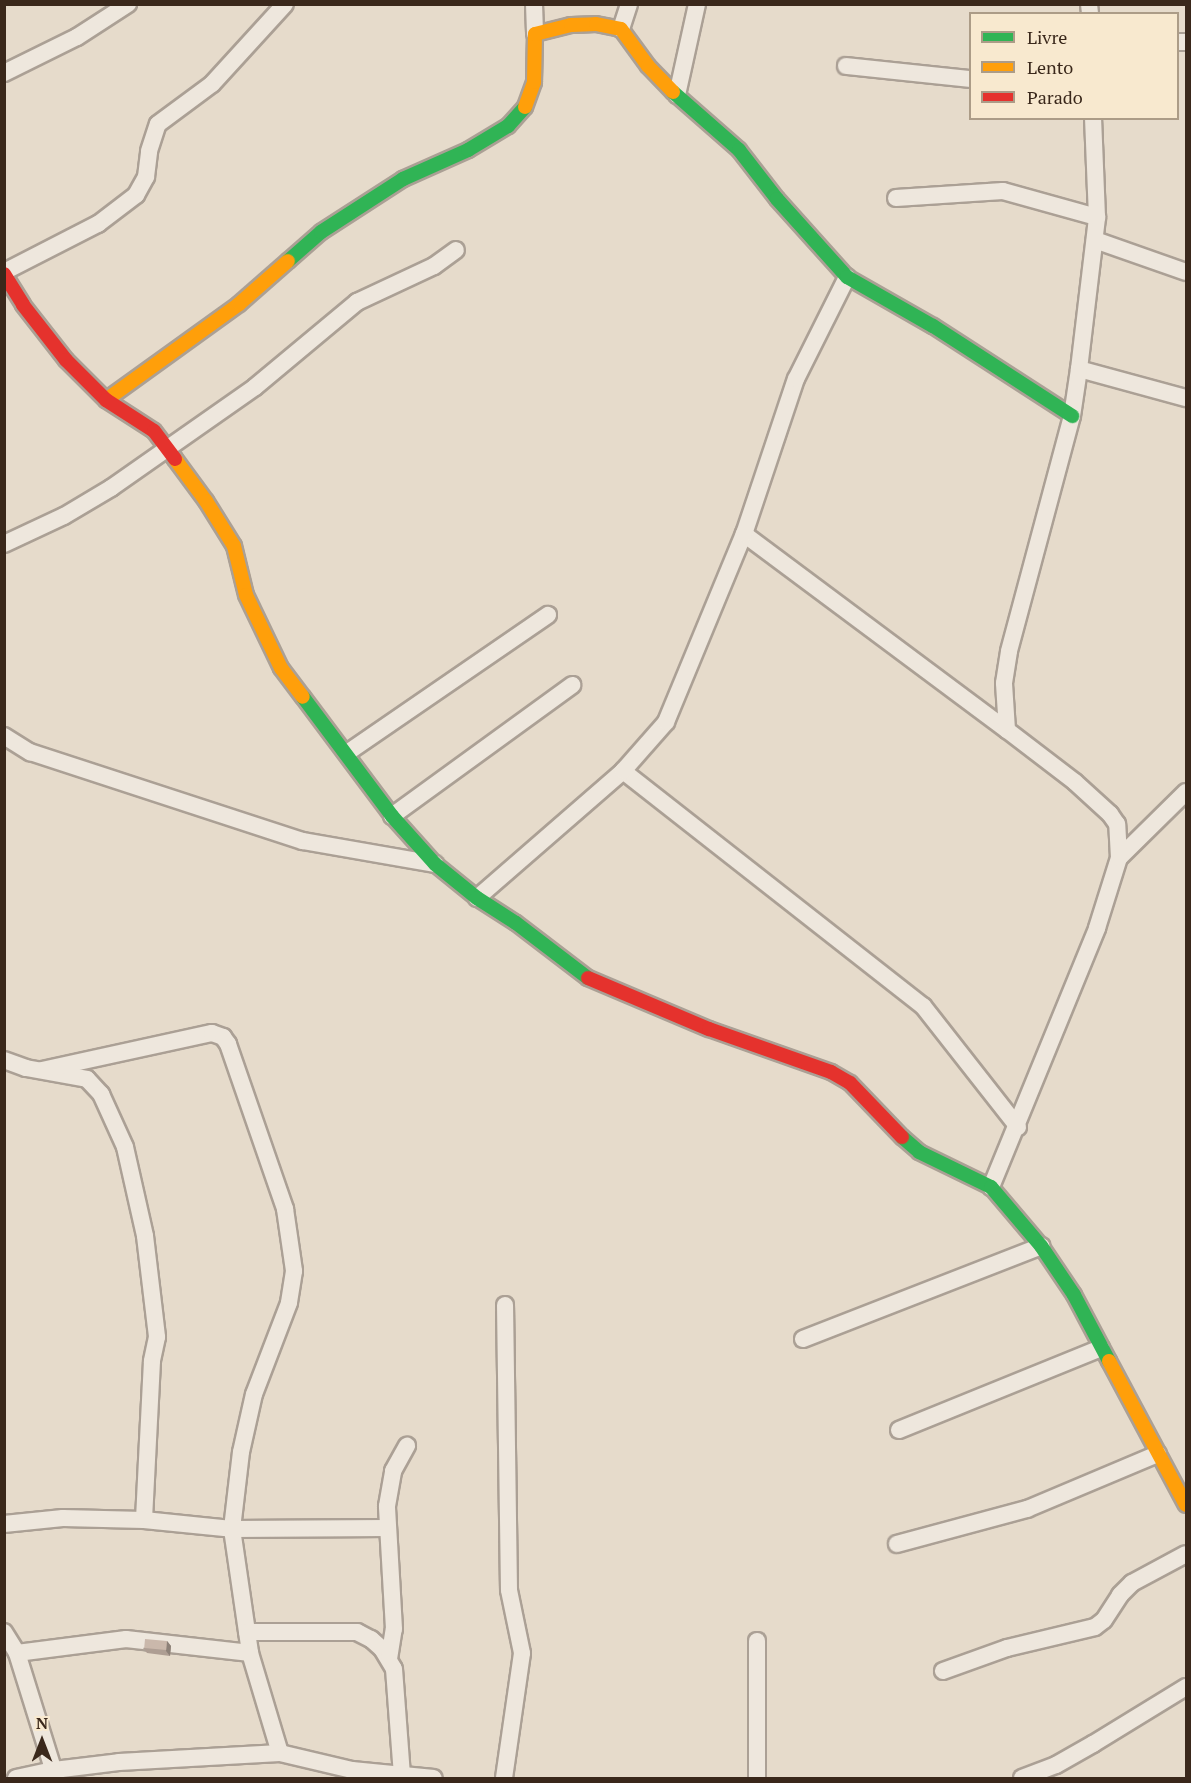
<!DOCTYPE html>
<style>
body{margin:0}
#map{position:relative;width:1191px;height:1783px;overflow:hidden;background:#e6dbcb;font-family:"PT Serif",serif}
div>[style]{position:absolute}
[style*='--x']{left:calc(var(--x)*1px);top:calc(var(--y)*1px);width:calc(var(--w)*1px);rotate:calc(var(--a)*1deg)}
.roads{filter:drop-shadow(2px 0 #aba095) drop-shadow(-2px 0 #aba095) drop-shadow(0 2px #aba095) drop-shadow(0 -2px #aba095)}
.street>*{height:16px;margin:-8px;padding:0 8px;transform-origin:8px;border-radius:8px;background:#eee7dd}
.fast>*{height:14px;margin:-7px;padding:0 7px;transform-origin:7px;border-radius:7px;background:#30b455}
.slow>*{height:14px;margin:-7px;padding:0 7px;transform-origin:7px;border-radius:7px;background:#ff9f0a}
.jam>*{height:14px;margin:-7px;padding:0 7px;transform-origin:7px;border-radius:7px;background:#e5322d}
.wall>*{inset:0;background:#ae9e93}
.shaded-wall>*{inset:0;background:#8d8178}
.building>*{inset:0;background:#cab8ab;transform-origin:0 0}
span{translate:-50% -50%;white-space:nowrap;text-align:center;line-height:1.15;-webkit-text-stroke:4.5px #f8e9cf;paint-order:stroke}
.frame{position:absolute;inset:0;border:6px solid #3a281b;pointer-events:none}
.legend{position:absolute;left:969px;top:12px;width:210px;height:108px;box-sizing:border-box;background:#f8e9cf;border:2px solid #ac9c87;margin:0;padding:8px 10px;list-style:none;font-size:18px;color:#3a281b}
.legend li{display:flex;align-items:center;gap:12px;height:30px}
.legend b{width:30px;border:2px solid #ac9c87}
.north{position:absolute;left:12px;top:1711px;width:60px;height:60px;-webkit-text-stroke:4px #f8e9cf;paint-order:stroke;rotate:0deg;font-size:16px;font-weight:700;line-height:24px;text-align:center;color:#3a281b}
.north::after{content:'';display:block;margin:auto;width:21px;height:27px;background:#3a281b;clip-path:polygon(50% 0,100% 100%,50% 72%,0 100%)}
</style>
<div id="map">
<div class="roads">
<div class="street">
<div style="--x:534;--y:4;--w:30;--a:88"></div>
<div style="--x:1089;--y:4;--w:10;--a:84"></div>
<div style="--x:621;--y:29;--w:26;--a:-72"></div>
<div style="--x:1178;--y:42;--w:8;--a:0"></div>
<div style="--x:846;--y:66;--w:125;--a:6"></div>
<div style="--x:4;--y:73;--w:81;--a:-26.3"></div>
<div style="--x:77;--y:37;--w:61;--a:-32.9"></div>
<div style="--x:677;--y:95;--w:93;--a:-77.6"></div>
<div style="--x:896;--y:198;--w:107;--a:-3.7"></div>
<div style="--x:1003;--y:191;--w:98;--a:15.5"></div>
<div style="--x:1095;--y:240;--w:96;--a:19.4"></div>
<div style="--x:4;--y:272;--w:106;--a:-27.1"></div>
<div style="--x:98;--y:224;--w:48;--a:-37.3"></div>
<div style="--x:136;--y:195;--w:21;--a:-61"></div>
<div style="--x:146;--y:177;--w:26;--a:-83"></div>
<div style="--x:149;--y:151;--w:28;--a:-72"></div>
<div style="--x:158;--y:124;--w:67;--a:-36.5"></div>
<div style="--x:212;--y:84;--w:108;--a:-47.6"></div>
<div style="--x:1079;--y:369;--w:111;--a:15.2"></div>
<div style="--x:744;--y:534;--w:328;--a:36.7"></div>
<div style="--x:4;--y:544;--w:66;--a:-25"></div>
<div style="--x:64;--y:516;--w:55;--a:-30.8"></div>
<div style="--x:111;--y:488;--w:176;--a:-35"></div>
<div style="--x:255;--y:387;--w:133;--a:-39.8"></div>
<div style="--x:357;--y:302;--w:85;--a:-25.1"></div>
<div style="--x:434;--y:266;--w:27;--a:-36"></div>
<div style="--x:4;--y:736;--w:31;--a:32"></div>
<div style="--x:30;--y:752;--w:287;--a:18.1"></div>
<div style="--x:303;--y:841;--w:134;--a:9.9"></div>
<div style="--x:347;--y:753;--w:244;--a:-34.5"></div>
<div style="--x:623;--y:771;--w:381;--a:38.1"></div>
<div style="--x:923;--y:1006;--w:154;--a:51.9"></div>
<div style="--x:392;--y:816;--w:223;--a:-36"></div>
<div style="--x:1119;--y:858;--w:94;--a:-44.6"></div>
<div style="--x:477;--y:898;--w:194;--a:-41"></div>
<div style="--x:623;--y:771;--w:65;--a:-48.7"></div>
<div style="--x:666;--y:722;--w:204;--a:-67.5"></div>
<div style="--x:744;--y:534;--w:163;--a:-71.5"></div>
<div style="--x:796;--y:379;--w:114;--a:-63.4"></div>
<div style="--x:4;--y:1060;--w:23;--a:20"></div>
<div style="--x:26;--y:1068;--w:62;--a:10.2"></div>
<div style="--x:87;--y:1079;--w:21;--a:47"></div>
<div style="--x:101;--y:1094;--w:58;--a:65.6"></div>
<div style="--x:125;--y:1147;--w:91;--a:77.3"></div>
<div style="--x:145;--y:1236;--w:102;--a:83.2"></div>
<div style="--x:157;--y:1337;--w:25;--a:102"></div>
<div style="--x:152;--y:1361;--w:159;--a:92.9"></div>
<div style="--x:42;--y:1070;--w:174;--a:-12.3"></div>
<div style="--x:212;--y:1033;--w:12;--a:20"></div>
<div style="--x:223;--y:1037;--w:9;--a:54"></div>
<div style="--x:228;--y:1044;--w:175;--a:70.9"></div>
<div style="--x:285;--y:1209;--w:63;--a:81.7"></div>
<div style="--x:294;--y:1271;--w:32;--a:99"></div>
<div style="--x:289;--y:1303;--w:97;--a:111"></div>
<div style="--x:254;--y:1394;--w:59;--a:102.6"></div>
<div style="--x:241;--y:1452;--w:78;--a:96.7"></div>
<div style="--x:232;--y:1529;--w:125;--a:81.7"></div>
<div style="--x:250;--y:1653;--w:104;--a:73.3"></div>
<div style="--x:991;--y:1187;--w:280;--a:-67.7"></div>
<div style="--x:1097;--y:928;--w:73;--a:-72.6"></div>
<div style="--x:1119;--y:858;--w:34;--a:-93"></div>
<div style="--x:1117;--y:824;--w:12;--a:-125"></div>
<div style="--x:1110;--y:814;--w:47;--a:-137.6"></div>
<div style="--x:1075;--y:782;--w:86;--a:-142.6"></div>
<div style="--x:1007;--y:730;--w:47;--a:-93.7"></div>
<div style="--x:1004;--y:683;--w:32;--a:-81"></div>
<div style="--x:1009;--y:651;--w:243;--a:-75"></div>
<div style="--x:1072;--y:416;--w:48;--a:-81.5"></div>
<div style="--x:1079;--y:369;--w:153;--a:-83.2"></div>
<div style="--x:1097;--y:217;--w:99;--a:-92.3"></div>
<div style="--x:803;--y:1339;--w:256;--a:-21.3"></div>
<div style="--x:899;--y:1430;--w:218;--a:-22.1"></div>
<div style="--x:4;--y:1524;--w:59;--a:-5.8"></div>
<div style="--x:63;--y:1518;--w:81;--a:1.4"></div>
<div style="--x:144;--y:1520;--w:88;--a:5.8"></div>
<div style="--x:232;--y:1529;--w:155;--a:-0.4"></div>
<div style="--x:897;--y:1544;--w:135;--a:-15.1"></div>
<div style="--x:1027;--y:1509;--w:142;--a:-22.8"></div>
<div style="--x:4;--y:1632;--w:25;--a:58"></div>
<div style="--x:17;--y:1653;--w:131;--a:72.7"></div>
<div style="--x:247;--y:1632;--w:110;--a:0"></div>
<div style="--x:357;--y:1632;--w:16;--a:27"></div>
<div style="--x:371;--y:1639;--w:15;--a:42"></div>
<div style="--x:382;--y:1649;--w:23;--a:59"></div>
<div style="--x:394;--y:1669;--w:106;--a:85.7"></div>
<div style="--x:757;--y:1641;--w:137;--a:90"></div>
<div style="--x:17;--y:1653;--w:110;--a:-7.3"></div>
<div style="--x:126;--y:1639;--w:125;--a:6.4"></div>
<div style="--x:389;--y:1659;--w:30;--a:-81"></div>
<div style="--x:394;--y:1629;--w:123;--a:-93.3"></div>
<div style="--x:387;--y:1506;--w:36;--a:-80"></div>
<div style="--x:393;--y:1471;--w:29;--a:-61"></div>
<div style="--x:943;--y:1671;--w:68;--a:-19.8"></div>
<div style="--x:1007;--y:1648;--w:90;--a:-13.4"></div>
<div style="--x:1095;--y:1627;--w:11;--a:-38"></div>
<div style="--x:1104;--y:1620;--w:30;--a:-57"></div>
<div style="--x:1120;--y:1595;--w:17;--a:-45"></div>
<div style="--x:1132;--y:1583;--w:61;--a:-28.2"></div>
<div style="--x:16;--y:1778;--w:39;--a:-12"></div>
<div style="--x:54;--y:1770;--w:65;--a:-7"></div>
<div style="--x:119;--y:1762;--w:161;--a:-3.2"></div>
<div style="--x:280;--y:1753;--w:74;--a:13.3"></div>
<div style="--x:352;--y:1770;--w:82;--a:5.6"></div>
<div style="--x:504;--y:1778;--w:126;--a:-81.8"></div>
<div style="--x:522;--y:1653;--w:64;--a:-101.7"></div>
<div style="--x:509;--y:1590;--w:285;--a:-90.8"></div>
<div style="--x:1022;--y:1778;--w:36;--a:-21"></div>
<div style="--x:1056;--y:1765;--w:43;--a:-29.6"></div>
<div style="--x:1093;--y:1744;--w:109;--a:-31.5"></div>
</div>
<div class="fast">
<div style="--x:673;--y:92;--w:88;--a:41.3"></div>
<div style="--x:739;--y:150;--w:62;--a:52.2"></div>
<div style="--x:777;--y:199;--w:105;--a:48.1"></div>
<div style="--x:847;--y:277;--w:99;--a:29.7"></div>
<div style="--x:933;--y:326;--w:166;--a:32.9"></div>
<div style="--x:288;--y:261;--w:44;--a:-41.3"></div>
<div style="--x:321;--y:232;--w:98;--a:-32.9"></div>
<div style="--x:403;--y:179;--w:71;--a:-24"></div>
<div style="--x:468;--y:150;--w:47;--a:-31"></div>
<div style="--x:508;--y:126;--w:25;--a:-48"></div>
<div style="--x:303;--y:697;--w:149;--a:53.2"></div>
<div style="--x:392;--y:816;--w:64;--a:48.1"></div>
<div style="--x:435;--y:864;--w:54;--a:39"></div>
<div style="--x:477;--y:898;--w:46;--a:32.7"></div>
<div style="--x:516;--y:923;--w:91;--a:37.4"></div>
<div style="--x:902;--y:1137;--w:23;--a:41"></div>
<div style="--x:919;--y:1152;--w:80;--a:25.9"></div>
<div style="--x:991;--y:1187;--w:77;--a:49.7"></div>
<div style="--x:1041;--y:1246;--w:59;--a:56"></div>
<div style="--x:1074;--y:1295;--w:75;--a:62.1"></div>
</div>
<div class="slow">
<div style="--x:525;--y:107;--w:27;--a:-70"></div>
<div style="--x:534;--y:82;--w:48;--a:-88.8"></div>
<div style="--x:535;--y:34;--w:37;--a:-14"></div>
<div style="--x:571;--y:25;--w:25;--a:-2"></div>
<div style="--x:596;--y:24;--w:25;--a:11"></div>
<div style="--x:621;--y:29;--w:46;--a:53.9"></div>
<div style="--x:648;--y:66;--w:36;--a:46"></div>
<div style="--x:106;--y:400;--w:164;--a:-35.8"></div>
<div style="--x:239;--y:304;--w:65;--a:-41.3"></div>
<div style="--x:175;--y:459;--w:52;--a:53.6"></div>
<div style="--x:206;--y:501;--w:53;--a:58.1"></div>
<div style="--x:234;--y:546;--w:50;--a:76.2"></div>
<div style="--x:246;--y:595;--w:81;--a:64.4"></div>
<div style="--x:281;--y:668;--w:36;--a:53"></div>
<div style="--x:1109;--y:1361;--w:163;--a:61.9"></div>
</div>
<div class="jam">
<div style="--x:4;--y:274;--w:36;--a:58"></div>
<div style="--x:23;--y:305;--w:70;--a:52"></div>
<div style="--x:66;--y:360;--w:57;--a:45"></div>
<div style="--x:106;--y:400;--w:57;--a:32.9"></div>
<div style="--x:154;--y:431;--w:35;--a:53"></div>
<div style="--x:588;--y:978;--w:131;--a:22.9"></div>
<div style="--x:709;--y:1029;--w:129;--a:19.4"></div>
<div style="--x:831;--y:1072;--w:22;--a:30"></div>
<div style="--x:850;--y:1083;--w:75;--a:46.1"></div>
</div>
</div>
<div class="wall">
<div style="clip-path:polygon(167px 1641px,171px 1646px,170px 1656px,147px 1653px,143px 1648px)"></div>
</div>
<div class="shaded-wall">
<div style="clip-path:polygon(167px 1641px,171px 1646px,170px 1656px,166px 1651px)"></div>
</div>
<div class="building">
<div style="left:145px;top:1639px;width:22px;height:9px;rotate:5deg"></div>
</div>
<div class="frame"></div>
<ul class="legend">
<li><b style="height:8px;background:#30b455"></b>Livre</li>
<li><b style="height:8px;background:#ff9f0a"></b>Lento</li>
<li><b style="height:8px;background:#e5322d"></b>Parado</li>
</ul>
<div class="north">N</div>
</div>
